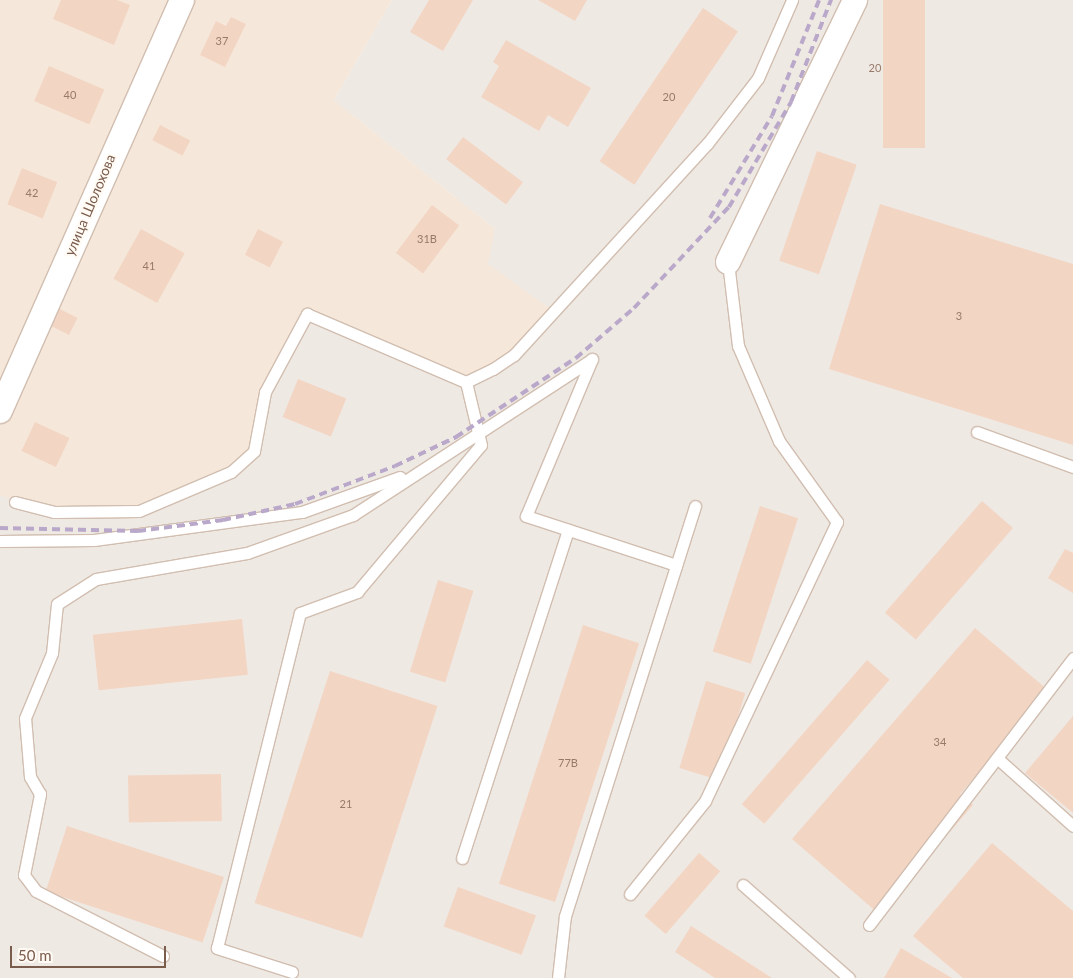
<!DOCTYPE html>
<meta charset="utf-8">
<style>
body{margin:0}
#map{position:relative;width:1073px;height:978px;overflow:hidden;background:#fdf6ec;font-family:Lato,sans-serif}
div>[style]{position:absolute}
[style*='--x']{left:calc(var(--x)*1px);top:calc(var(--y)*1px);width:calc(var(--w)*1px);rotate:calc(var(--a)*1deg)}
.residential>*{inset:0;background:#f5e8da}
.industrial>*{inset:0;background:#efe9e4}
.building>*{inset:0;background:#f3d5c3;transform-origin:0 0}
.roads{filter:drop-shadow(1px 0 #d1beb0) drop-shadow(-1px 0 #d1beb0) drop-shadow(0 1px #d1beb0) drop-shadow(0 -1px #d1beb0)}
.lane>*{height:11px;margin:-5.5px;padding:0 5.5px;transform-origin:5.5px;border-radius:5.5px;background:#fff}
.street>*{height:24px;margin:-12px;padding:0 12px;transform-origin:12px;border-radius:12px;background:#fff}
.rail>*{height:4px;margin-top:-2px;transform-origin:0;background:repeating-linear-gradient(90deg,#b9a8c9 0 8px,transparent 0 13px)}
span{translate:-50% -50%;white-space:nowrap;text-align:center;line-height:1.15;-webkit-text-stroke:4px #fffaf3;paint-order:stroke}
.number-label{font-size:11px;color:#987a6a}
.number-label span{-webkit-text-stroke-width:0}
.street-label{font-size:14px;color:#7a5c4d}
.scale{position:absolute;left:10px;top:946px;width:156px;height:22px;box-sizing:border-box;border:2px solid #7a5c4d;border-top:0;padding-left:6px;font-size:15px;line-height:18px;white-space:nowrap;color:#7a5c4d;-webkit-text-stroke:4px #fffaf3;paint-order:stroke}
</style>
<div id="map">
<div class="residential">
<div style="clip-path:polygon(0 0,392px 0,334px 100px,495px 229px,552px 311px,493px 369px,254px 451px,231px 472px,139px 511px,103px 514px,15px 502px,0 495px)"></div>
</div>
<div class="industrial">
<div style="clip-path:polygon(392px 0,1073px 0,1073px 978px,0 978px,0 495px,54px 512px,139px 511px,196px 490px,254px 451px,265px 392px,307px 314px,466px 382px,493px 369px,552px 310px,488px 264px,495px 229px,334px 100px)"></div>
</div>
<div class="building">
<div style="clip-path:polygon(61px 0,117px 0,130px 5px,114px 45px,53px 19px)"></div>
<div style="clip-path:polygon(429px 0,473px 0,443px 51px,410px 32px)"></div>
<div style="clip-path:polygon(538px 0,587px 0,575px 21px)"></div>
<div style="left:883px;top:0;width:42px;height:148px"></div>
<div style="left:703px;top:8px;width:42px;height:185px;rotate:34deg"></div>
<div style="clip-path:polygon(231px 17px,246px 24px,225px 67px,200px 55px,216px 21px,226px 26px)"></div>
<div style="clip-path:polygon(506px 40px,591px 88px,568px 127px,548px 115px,539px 131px,481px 97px,499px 66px,493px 62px)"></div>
<div style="left:49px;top:66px;width:60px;height:38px;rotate:23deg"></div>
<div style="left:160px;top:125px;width:34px;height:17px;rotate:27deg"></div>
<div style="left:463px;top:137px;width:75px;height:28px;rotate:37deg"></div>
<div style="left:817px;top:151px;width:42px;height:116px;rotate:19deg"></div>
<div style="left:22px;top:168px;width:38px;height:39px;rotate:22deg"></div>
<div style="clip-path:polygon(880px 204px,1073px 264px,1073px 445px,829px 369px)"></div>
<div style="left:432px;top:205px;width:34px;height:60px;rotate:37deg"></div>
<div style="left:141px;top:229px;width:50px;height:57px;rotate:29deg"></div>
<div style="left:258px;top:229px;width:28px;height:29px;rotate:27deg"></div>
<div style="left:58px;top:308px;width:22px;height:19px;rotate:27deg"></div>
<div style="left:298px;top:379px;width:52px;height:41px;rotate:22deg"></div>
<div style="left:35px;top:422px;width:38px;height:32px;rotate:25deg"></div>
<div style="left:982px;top:501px;width:41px;height:148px;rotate:41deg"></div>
<div style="left:760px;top:506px;width:40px;height:153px;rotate:18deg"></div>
<div style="clip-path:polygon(1065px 549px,1073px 553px,1073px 593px,1048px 578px)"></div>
<div style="left:438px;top:580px;width:37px;height:96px;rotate:17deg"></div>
<div style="left:242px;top:619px;width:56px;height:150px;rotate:84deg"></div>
<div style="left:583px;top:625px;width:59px;height:272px;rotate:18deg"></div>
<div style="clip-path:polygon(975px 628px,1049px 691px,960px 794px,973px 805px,879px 914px,792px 839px)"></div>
<div style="left:867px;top:660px;width:30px;height:191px;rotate:41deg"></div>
<div style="left:330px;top:671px;width:113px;height:244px;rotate:18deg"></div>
<div style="left:706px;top:681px;width:41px;height:91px;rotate:17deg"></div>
<div style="clip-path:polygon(1073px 716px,1073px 813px,1025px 773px)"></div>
<div style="left:221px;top:774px;width:47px;height:93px;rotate:89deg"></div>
<div style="left:67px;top:826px;width:165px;height:69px;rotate:18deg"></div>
<div style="clip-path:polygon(992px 843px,1073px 911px,1073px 978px,963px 978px,913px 936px)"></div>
<div style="left:699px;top:853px;width:28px;height:83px;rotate:41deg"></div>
<div style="left:458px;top:887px;width:83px;height:42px;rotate:20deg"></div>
<div style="clip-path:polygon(691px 926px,772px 978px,715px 978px,675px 952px)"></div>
<div style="clip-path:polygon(901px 948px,952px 978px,884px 978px)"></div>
</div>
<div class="roads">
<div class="lane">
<div style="--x:592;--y:359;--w:170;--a:112.8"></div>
<div style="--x:526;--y:516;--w:158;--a:18.1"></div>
<div style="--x:977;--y:432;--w:102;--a:20"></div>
<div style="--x:15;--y:502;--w:40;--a:14.4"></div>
<div style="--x:54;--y:512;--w:85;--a:-0.7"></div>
<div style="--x:139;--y:511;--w:100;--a:-23"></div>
<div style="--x:231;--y:472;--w:31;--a:-42"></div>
<div style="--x:254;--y:451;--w:60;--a:-79.4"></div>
<div style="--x:265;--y:392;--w:89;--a:-61.7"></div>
<div style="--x:307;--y:314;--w:173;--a:23.2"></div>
<div style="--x:466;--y:382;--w:30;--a:-26"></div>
<div style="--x:493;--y:369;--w:25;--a:-34"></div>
<div style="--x:514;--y:355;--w:286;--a:-47.6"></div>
<div style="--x:707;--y:144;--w:83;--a:-52.3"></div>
<div style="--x:758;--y:78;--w:85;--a:-66.4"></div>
<div style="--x:0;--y:541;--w:94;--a:-0.6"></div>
<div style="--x:94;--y:540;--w:210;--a:-7.7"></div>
<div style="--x:302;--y:512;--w:104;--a:-19.7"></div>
<div style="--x:997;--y:758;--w:102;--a:41.8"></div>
<div style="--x:462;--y:858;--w:345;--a:-72.1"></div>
<div style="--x:743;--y:885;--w:141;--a:41.3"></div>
<div style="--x:630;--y:894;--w:119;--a:-51.1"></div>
<div style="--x:705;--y:801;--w:309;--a:-64.7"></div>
<div style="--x:837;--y:522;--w:100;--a:-125.6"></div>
<div style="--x:779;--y:441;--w:103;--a:-113.3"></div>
<div style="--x:738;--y:346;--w:85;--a:-96.8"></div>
<div style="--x:869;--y:925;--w:336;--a:-52.6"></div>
<div style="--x:163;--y:956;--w:143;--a:-152.9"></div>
<div style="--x:36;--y:891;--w:20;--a:-127"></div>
<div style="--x:24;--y:875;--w:83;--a:-78.8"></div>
<div style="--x:40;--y:794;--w:20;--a:-120"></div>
<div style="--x:30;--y:777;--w:59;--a:-94.8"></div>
<div style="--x:25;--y:718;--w:70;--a:-67.4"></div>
<div style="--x:52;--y:653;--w:49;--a:-84.2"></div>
<div style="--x:57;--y:604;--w:46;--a:-32.7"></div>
<div style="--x:96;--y:579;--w:153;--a:-9.8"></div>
<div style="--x:247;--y:553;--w:113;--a:-19.7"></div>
<div style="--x:353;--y:515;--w:285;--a:-33.1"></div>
<div style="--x:292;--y:972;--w:79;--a:-162.3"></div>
<div style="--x:217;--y:948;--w:345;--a:-76.1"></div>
<div style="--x:300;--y:613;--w:61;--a:-20.2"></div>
<div style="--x:357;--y:592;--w:192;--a:-49.9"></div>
<div style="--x:481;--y:445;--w:65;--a:-103.4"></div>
<div style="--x:558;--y:978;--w:62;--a:-83.6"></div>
<div style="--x:565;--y:916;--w:430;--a:-72.4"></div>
</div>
<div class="street">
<div style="--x:728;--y:262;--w:291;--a:-64.1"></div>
<div style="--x:0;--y:411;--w:449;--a:-66.1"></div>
</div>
</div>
<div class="rail">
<div style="--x:710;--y:218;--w:119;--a:-58.7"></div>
<div style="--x:772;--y:116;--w:125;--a:-67.9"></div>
<div style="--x:0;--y:528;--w:138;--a:1.2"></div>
<div style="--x:138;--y:531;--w:86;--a:-7.4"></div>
<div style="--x:223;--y:520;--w:74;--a:-12.5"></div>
<div style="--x:295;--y:504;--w:107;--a:-20.8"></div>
<div style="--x:395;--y:466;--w:68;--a:-25.4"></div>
<div style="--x:456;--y:437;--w:144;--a:-33.4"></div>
<div style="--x:576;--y:358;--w:77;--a:-40.8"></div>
<div style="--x:634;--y:308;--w:139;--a:-46.8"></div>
<div style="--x:729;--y:207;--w:122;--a:-59.4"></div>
<div style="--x:791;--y:102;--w:110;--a:-68.6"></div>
</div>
<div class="number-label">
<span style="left:222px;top:41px">37</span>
<span style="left:875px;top:68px">20</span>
<span style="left:70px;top:95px">40</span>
<span style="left:669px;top:97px">20</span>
<span style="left:32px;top:193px">42</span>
<span style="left:427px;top:239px">31В</span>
<span style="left:149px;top:266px">41</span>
<span style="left:959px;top:316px">3</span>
<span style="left:940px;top:742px">34</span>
<span style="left:568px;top:763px">77В</span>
<span style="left:346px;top:804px">21</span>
</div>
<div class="street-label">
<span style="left:90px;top:205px;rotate:-67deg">улица Шолохова</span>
</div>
<div class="scale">50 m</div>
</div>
